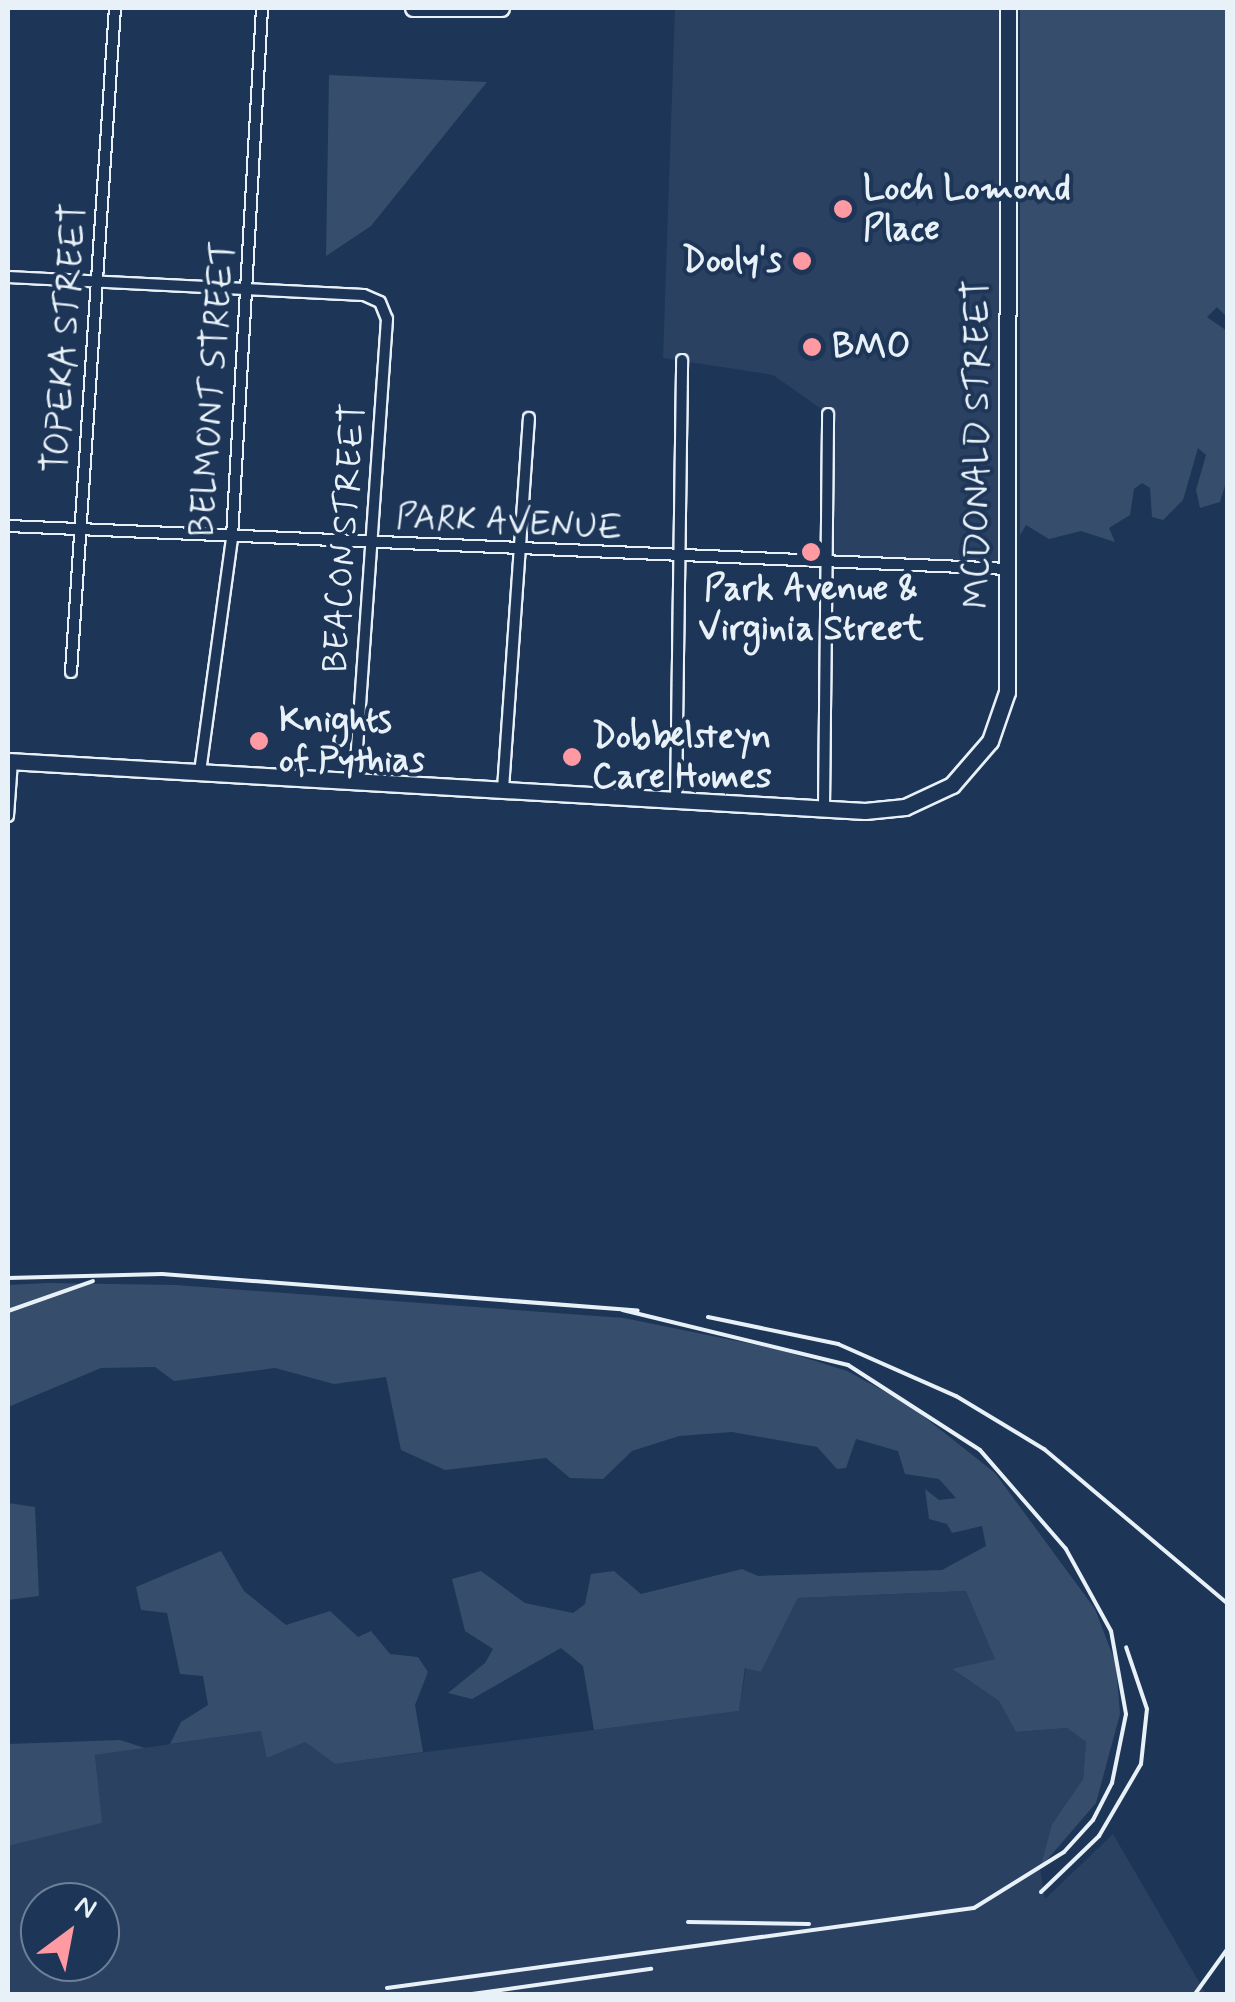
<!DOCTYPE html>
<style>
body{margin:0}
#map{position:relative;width:1235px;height:2002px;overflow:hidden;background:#1d3557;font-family:Mynerve,sans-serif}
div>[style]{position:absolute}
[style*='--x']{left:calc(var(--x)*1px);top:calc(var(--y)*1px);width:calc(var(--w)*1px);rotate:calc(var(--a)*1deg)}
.built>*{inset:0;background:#2a4162}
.green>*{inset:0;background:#374d6c}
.roads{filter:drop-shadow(2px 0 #e8f1f8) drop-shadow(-2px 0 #e8f1f8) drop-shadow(0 2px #e8f1f8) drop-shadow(0 -2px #e8f1f8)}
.street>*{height:10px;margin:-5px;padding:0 5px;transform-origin:5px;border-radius:5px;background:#1d3557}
.secondary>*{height:15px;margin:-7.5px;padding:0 7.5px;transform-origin:7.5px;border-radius:7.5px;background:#1d3557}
.rail>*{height:4px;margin:-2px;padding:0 2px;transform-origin:2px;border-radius:2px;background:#e8f1f8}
.dots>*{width:28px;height:28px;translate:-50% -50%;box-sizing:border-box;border:5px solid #1d3557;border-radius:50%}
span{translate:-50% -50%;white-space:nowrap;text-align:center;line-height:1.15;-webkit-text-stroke:8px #1d3557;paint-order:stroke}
.poi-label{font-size:35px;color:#e8f1f8;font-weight:700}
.left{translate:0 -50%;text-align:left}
.right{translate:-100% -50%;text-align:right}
.street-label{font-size:35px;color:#e8f1f8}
.frame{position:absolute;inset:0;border:10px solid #e8f1f8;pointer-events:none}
.north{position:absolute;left:20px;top:1882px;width:100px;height:100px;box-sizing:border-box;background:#1d3557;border:2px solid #6e8097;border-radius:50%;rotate:32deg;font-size:28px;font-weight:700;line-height:40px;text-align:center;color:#e8f1f8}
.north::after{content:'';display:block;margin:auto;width:35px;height:45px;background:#ff9aa2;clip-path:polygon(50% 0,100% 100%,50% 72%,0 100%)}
</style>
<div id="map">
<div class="built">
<div style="clip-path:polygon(675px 8px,1007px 8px,1007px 569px,826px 565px,827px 413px,773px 375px,663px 358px)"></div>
<div style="clip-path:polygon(evenodd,967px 1591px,996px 1659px,953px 1670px,999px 1701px,1017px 1732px,1067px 1728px,1086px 1742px,1083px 1779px,1052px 1824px,1040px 1868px,1045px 1899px,1113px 1834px,1206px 1994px,8px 1994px,8px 1846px,101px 1823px,95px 1755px,261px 1731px,305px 1742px,335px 1764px,739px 1711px,746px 1667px,761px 1672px,798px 1598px,967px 1591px,40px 1902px,100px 1902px,100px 1962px,40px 1962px,40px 1902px)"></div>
</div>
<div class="green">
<div style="clip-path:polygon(1020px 8px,1227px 8px,1227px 317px,1217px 307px,1207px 317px,1227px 331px,1227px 479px,1220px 502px,1200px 508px,1196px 490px,1206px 455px,1198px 448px,1183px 500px,1163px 520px,1152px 517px,1150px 488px,1142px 483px,1134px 489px,1130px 515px,1109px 528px,1115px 542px,1081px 531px,1049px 539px,1026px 525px,1020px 535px)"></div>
<div style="clip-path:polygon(329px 75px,487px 82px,371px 226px,326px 256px)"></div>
<div style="clip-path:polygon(47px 1283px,176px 1285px,624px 1318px,781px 1350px,847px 1371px,908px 1404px,995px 1473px,1095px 1609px,1116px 1664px,1120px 1714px,1096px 1803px,1040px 1868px,1052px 1824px,1083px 1779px,1086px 1742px,1067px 1728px,1016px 1732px,999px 1701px,952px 1669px,995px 1659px,966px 1591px,798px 1598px,761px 1672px,745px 1668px,739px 1711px,594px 1730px,583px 1666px,561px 1648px,472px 1699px,448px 1693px,485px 1663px,493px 1649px,465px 1631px,452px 1579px,481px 1571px,525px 1603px,573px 1613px,585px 1604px,591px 1574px,614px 1571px,641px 1594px,742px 1569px,758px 1576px,942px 1570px,986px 1546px,982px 1526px,952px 1533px,947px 1524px,929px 1519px,925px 1489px,939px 1500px,956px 1498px,939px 1479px,905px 1474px,898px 1451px,856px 1439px,846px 1468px,837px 1469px,817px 1447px,732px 1432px,679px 1436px,632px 1451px,603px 1479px,570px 1478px,546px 1458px,445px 1470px,401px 1450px,386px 1377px,334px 1384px,275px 1368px,174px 1381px,155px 1367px,101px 1368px,8px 1407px,8px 1285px)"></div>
<div style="clip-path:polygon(8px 1503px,35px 1507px,39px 1596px,8px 1600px)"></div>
<div style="clip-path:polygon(221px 1551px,244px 1591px,286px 1625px,330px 1611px,358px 1637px,371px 1631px,390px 1654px,418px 1657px,428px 1672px,415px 1705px,423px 1752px,335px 1764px,305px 1742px,267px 1758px,261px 1731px,170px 1744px,181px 1722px,208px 1705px,203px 1676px,180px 1674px,167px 1613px,141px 1610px,136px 1587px)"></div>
<div style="clip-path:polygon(120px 1740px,145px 1748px,95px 1755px,102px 1823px,8px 1846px,8px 1744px)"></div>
</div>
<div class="roads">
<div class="street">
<div style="--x:8;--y:277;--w:356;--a:2.9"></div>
<div style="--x:364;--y:295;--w:17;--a:24"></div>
<div style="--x:380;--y:302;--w:18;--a:68"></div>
<div style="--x:387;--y:319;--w:463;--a:94"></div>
<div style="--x:8;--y:526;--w:1000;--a:2.46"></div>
<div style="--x:71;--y:672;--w:665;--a:-86.21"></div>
<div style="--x:200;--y:772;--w:237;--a:-82.2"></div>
<div style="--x:232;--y:537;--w:530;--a:-86.75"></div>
<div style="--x:503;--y:789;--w:372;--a:-86"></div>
<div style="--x:676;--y:800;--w:440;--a:-89.2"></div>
<div style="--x:824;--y:807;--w:393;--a:-89.4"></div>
<div style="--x:8;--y:816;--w:54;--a:-85.8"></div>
</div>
<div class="secondary">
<div style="--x:413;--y:8;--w:88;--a:0"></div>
<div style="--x:8;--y:761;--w:858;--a:3.34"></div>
<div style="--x:865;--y:811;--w:40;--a:-5.7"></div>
<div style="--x:905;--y:807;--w:52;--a:-25.1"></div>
<div style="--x:952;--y:785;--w:58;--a:-49.2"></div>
<div style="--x:990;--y:741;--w:52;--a:-70.9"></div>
<div style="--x:1007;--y:692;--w:684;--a:-89.92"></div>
</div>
</div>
<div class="rail">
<div style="--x:8;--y:1278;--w:154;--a:-1.5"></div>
<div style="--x:162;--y:1274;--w:477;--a:4.4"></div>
<div style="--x:8;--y:1311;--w:90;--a:-19.4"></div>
<div style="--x:708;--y:1317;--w:133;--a:11.7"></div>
<div style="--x:838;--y:1344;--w:129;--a:23.8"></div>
<div style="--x:956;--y:1396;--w:103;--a:31.1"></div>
<div style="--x:1044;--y:1449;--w:241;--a:40.1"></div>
<div style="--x:1041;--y:1892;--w:81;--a:-44"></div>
<div style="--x:1099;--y:1836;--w:83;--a:-59.7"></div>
<div style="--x:1141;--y:1764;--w:55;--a:-83.8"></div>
<div style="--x:1147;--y:1709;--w:65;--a:-108.7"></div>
<div style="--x:688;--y:1922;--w:121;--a:0.9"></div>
<div style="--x:387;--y:1988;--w:592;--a:-7.76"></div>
<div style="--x:974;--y:1908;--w:106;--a:-31.9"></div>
<div style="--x:1064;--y:1852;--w:43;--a:-47.8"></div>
<div style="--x:1093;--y:1820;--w:42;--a:-62.8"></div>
<div style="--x:1112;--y:1783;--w:70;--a:-78.5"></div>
<div style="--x:1126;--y:1714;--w:84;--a:-100.2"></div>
<div style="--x:1111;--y:1631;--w:94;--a:-118.8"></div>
<div style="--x:1066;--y:1549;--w:131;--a:-131"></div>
<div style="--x:980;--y:1450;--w:157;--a:-147.2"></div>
<div style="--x:848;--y:1365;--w:232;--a:-166.3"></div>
<div style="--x:472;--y:1994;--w:181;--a:-8"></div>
<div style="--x:1195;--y:1994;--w:57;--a:-54.3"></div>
</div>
<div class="dots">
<div style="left:843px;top:209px;background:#ff9aa2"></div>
<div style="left:802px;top:261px;background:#ff9aa2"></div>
<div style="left:812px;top:347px;background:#ff9aa2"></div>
<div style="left:811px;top:552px;background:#ff9aa2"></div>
<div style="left:259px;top:741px;background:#ff9aa2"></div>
<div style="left:572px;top:757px;background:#ff9aa2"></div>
</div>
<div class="poi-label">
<span class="left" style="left:863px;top:209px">Loch Lomond<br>Place</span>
<span class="right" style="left:782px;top:261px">Dooly's</span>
<span class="left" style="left:832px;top:347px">BMO</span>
<span style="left:811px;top:609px">Park Avenue &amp;<br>Virginia Street</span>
<span class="left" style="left:279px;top:741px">Knights<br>of Pythias</span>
<span class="left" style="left:592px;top:757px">Dobbelsteyn<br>Care Homes</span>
</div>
<div class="street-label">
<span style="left:66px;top:338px;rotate:-86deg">TOPEKA STREET</span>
<span style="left:213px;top:389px;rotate:-86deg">BELMONT STREET</span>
<span style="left:978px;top:444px;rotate:-90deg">MCDONALD STREET</span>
<span style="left:509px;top:523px;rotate:3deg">PARK AVENUE</span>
<span style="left:345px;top:538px;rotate:-86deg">BEACON STREET</span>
</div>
<div class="frame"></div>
<div class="north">N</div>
</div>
